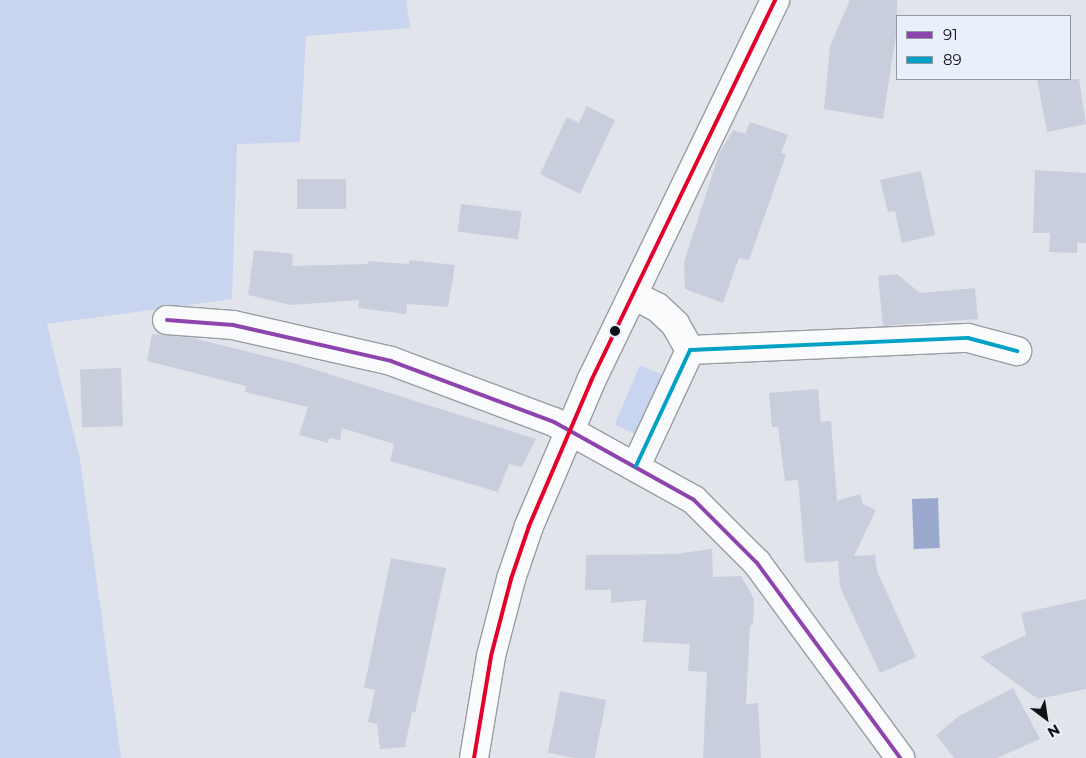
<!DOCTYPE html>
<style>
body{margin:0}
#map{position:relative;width:1086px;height:758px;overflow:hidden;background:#e1e4eb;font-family:Montserrat,sans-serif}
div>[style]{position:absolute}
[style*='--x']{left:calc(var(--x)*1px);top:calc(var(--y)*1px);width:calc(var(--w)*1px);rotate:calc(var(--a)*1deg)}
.green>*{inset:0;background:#c9d4ef;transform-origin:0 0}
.water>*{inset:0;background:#9aa8ce;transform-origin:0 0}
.building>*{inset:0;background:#c9cedc;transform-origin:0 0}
.roads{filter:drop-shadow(1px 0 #9a9ca1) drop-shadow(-1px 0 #9a9ca1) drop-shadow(0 1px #9a9ca1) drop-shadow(0 -1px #9a9ca1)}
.minor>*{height:28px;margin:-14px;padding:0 14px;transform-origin:14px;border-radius:14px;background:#fafbfc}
.bus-1>*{height:4px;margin:-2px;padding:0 2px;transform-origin:2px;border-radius:2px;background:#8e44ad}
.bus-2>*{height:4px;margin:-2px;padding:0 2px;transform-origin:2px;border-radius:2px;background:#01a1c5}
.bus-3>*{height:4px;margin:-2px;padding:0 2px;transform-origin:2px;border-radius:2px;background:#e4002b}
.dots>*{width:14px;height:14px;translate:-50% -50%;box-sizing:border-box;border:2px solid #eaeffc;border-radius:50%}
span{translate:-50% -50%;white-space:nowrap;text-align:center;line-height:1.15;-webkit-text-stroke:4px #eaeffc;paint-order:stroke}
.legend{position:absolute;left:896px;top:15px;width:175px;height:65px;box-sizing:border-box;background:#eaeffc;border:1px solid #9397a0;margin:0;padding:6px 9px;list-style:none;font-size:15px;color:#101216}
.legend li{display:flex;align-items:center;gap:10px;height:25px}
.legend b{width:25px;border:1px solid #9397a0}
.north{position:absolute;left:1021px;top:693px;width:50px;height:50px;-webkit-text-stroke:4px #eaeffc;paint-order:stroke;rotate:149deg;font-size:14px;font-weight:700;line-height:20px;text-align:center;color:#101216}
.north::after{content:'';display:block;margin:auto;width:18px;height:22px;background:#101216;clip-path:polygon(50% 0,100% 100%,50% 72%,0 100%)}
</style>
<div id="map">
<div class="green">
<div style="clip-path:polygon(0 0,406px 0,410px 28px,306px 36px,300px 142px,237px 144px,232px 299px,47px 324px,80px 460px,121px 758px,0 758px)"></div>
<div style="left:640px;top:365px;width:28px;height:65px;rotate:23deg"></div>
</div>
<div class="water">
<div style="left:938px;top:498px;width:50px;height:26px;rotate:88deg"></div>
</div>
<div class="building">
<div style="clip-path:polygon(850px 0,897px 0,897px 29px,883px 119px,824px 109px,830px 46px)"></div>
<div style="clip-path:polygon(1037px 79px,1079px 79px,1086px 124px,1047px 132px)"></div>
<div style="clip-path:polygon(587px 106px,615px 120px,580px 194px,540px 174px,567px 117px,579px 123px)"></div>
<div style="clip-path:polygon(750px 122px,788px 135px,781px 153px,786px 155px,749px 260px,739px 258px,723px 303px,685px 289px,684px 262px,719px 154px,733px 130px,745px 134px)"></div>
<div style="clip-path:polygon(1035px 170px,1086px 173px,1086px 243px,1077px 243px,1077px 253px,1049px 252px,1050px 233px,1033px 233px)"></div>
<div style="clip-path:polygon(921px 171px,935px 235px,902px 243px,895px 211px,888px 212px,880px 180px)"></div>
<div style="left:297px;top:179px;width:49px;height:30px"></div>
<div style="left:461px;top:204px;width:61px;height:28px;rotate:7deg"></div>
<div style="clip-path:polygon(254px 250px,293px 254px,292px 266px,368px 264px,368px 261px,409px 264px,409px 260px,455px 265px,448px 307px,407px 304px,406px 314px,358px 308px,359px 300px,291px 305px,248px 295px)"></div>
<div style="clip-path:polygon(897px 274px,920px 293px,975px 288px,978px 319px,883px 326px,878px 276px)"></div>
<div style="clip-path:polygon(152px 334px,189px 337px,297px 364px,536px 439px,522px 467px,509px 464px,498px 492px,390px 461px,394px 444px,342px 428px,340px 440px,329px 438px,328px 443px,299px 435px,308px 407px,245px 392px,246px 386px,147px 361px)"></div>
<div style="left:121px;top:368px;width:58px;height:41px;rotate:88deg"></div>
<div style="clip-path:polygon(818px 389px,821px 422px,831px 421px,837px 501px,860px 494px,863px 504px,876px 510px,854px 556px,875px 555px,877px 571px,916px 657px,880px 673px,840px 587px,838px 561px,805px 563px,798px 480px,785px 481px,778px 427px,772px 427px,769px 393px)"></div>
<div style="clip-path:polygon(712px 549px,713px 577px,741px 576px,754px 599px,753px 625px,750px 625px,746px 704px,758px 703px,761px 758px,703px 758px,707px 672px,688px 671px,690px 644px,643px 642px,646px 600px,611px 603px,611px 590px,585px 590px,586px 555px,675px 554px)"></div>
<div style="clip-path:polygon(391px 558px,446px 568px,415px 713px,412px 712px,405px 747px,380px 749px,377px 724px,368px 722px,375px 690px,364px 688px)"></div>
<div style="clip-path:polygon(1086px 599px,1086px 689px,1038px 699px,980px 657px,1026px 635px,1021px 613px)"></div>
<div style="clip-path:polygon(1013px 688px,1040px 739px,997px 758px,954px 758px,936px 735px,959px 716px)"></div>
<div style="left:560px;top:691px;width:47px;height:63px;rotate:11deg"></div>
</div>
<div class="roads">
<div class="minor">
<div style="--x:633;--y:295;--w:27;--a:27"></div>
<div style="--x:657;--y:307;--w:25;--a:43"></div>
<div style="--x:675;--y:324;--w:30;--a:60"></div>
<div style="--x:167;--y:320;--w:66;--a:4.3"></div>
<div style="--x:233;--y:325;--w:162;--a:12.8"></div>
<div style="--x:391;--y:361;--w:174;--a:20.5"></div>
<div style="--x:554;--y:422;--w:160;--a:29.1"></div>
<div style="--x:694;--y:500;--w:89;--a:45"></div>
<div style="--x:757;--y:563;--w:242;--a:53.7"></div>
<div style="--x:636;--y:466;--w:128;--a:-65"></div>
<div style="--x:690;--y:350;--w:278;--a:-2.5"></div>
<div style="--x:968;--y:338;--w:51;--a:14.9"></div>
<div style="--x:474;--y:758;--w:103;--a:-80.5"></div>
<div style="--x:491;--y:656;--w:80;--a:-75.4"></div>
<div style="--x:511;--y:579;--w:56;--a:-71.2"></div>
<div style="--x:529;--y:526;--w:158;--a:-66.8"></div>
<div style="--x:591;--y:381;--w:423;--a:-64.2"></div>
</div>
</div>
<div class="bus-1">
<div style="--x:167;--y:320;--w:66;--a:4.3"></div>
<div style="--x:233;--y:325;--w:162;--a:12.8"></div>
<div style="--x:391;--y:361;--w:174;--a:20.5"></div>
<div style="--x:554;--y:422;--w:160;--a:29.1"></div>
<div style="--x:694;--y:500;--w:89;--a:45"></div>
<div style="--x:757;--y:563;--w:242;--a:53.7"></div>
</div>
<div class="bus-2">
<div style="--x:636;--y:466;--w:128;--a:-65"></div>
<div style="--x:690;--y:350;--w:278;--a:-2.5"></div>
<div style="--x:968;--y:338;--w:51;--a:14.9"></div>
</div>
<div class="bus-3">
<div style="--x:474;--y:758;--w:103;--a:-80.5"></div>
<div style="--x:491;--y:656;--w:80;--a:-75.4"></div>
<div style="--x:511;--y:579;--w:56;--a:-71.2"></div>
<div style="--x:529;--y:526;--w:158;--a:-66.8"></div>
<div style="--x:591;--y:381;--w:423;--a:-64.2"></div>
</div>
<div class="dots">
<div style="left:615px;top:331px;background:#101216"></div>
</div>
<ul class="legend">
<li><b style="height:6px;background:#8e44ad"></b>91</li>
<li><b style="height:6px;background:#01a1c5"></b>89</li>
</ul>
<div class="north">N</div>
</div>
